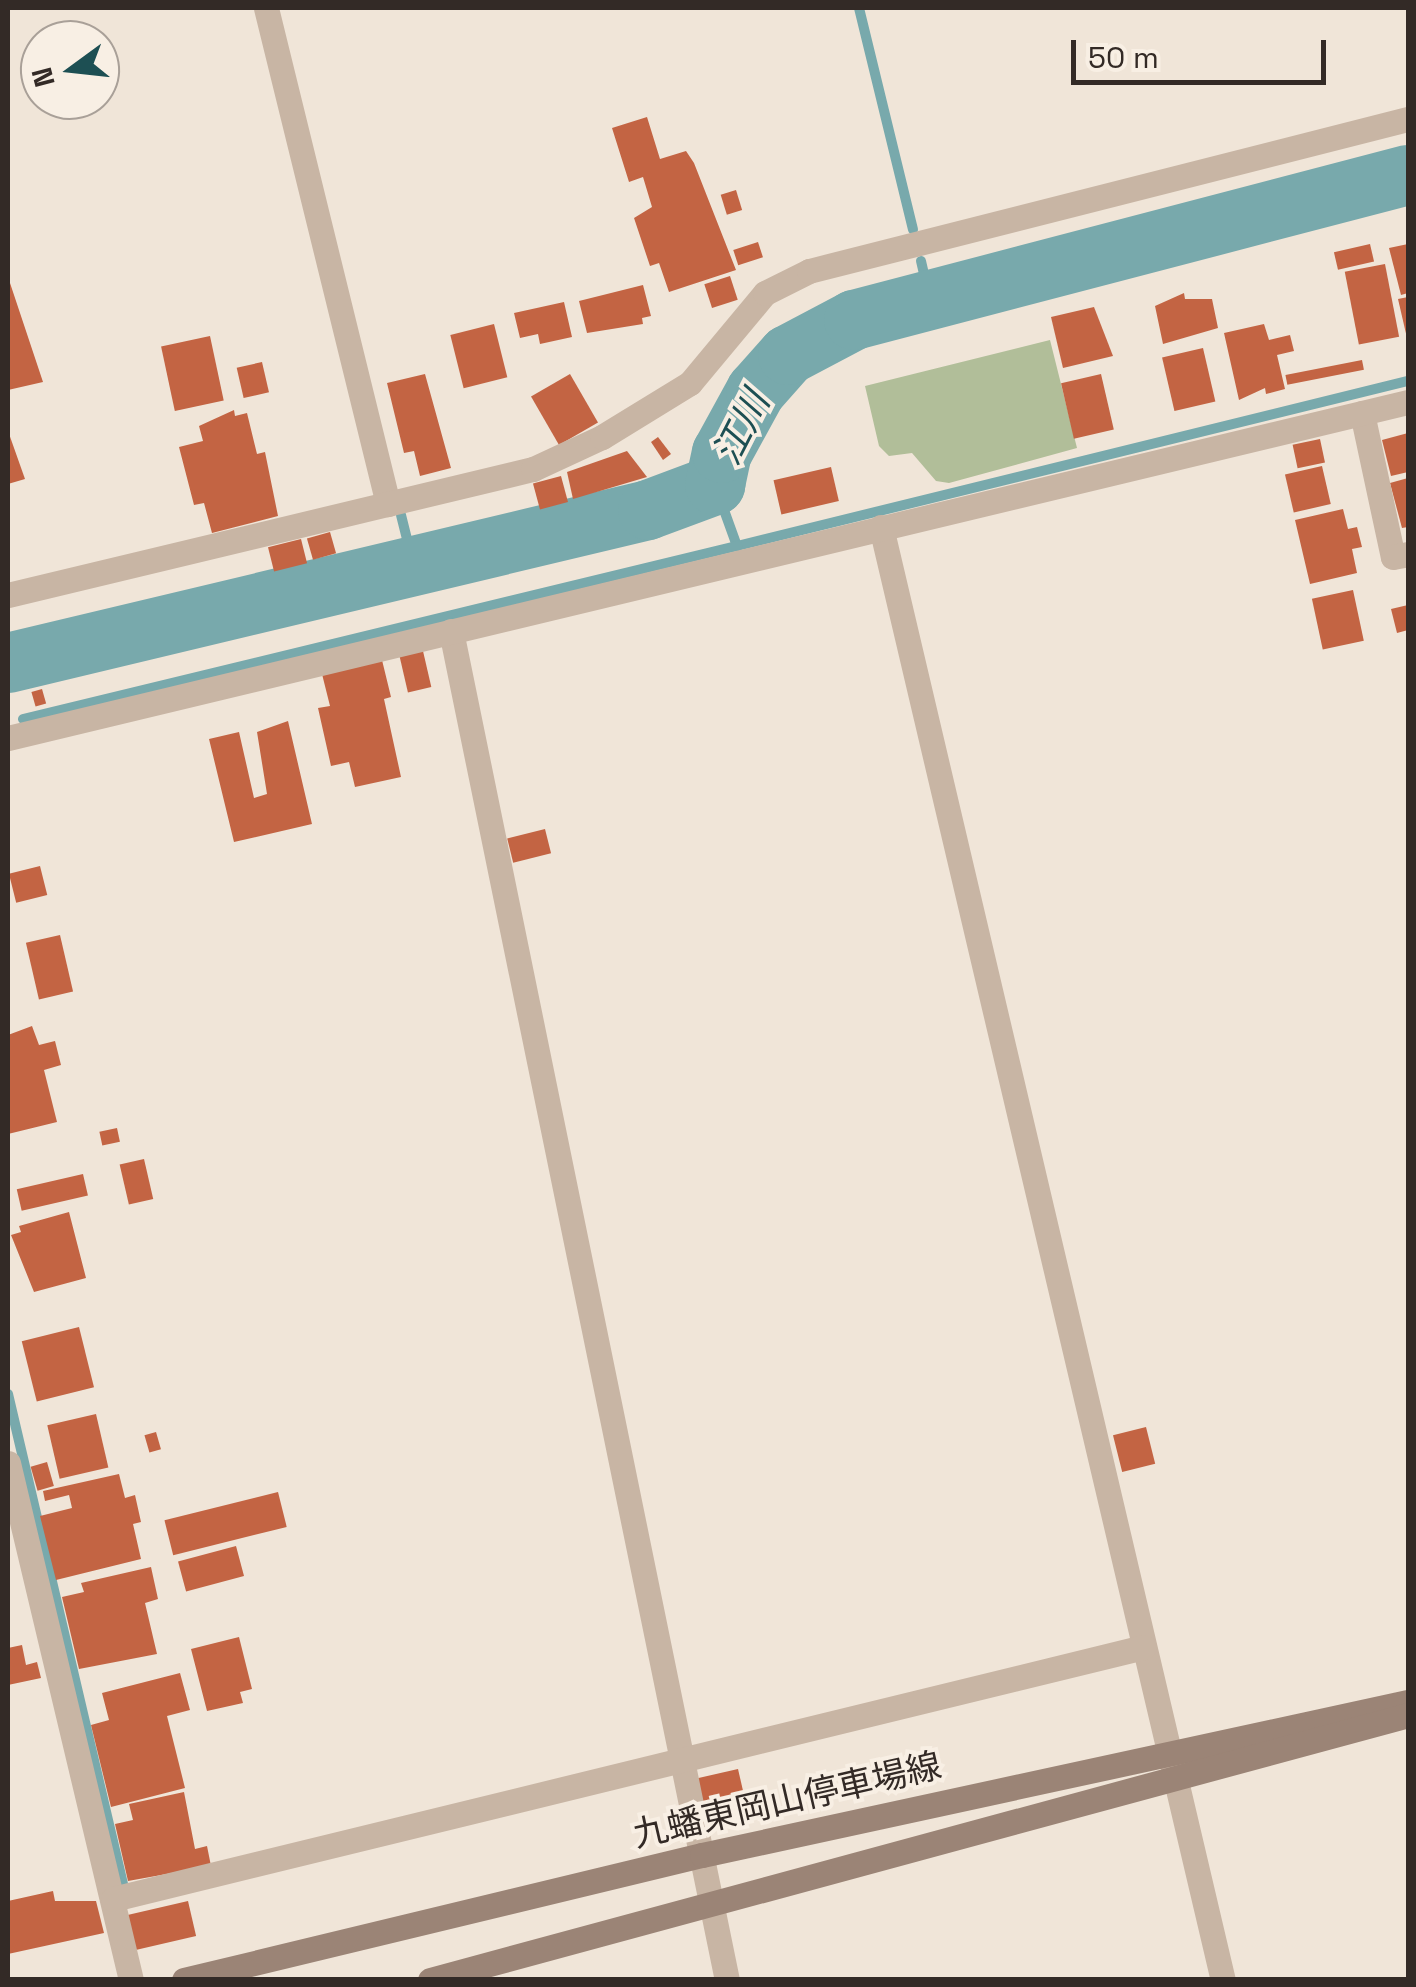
<!DOCTYPE html>
<meta charset="utf-8">
<style>
body{margin:0}
#map{position:relative;width:1416px;height:1987px;overflow:hidden;background:#f0e5d8;font-family:"Space Grotesk","Noto Sans JP",sans-serif}
div>[style]{position:absolute}
[style*='--x']{left:calc(var(--x)*1px);top:calc(var(--y)*1px);width:calc(var(--w)*1px);rotate:calc(var(--a)*1deg)}
.green>*{inset:0;background:#b1be99}
.stream>*{height:10px;margin:-5px;padding:0 5px;transform-origin:5px;border-radius:5px;background:#78a9ac}
.river>*{height:60px;margin:-30px;padding:0 30px;transform-origin:30px;border-radius:30px;background:#78a9ac}
.building>*{inset:0;background:#c36443;transform-origin:0 0}
.minor>*{height:25px;margin:-12.5px;padding:0 12.5px;transform-origin:12.5px;border-radius:12.5px;background:#c8b5a4}
.secondary>*{height:25px;margin:-12.5px;padding:0 12.5px;transform-origin:12.5px;border-radius:12.5px;background:#9b8476}
span{translate:-50% -50%;white-space:nowrap;text-align:center;line-height:1.15;-webkit-text-stroke:8px #f8efe4;paint-order:stroke}
.street-label{font-size:35px;color:#332a26}
.water-label{font-size:38px;color:#1d4f53;font-style:italic}
.frame{position:absolute;inset:0;border:10px solid #332a26;pointer-events:none}
.north{position:absolute;left:20px;top:20px;width:100px;height:100px;box-sizing:border-box;background:#f8efe4;border:2px solid #a9a098;border-radius:50%;rotate:255deg;font-size:28px;font-weight:700;line-height:40px;text-align:center;color:#332a26}
.north::after{content:'';display:block;margin:auto;width:35px;height:45px;background:#1d4f53;clip-path:polygon(50% 0,100% 100%,50% 72%,0 100%)}
.scale{position:absolute;left:1071px;top:40px;width:255px;height:45px;box-sizing:border-box;border:5px solid #332a26;border-top:0;padding-left:12px;font-size:30px;line-height:35px;white-space:nowrap;color:#332a26;-webkit-text-stroke:8px #f8efe4;paint-order:stroke}
</style>
<div id="map">
<div class="green">
<div style="clip-path:polygon(1050px 340px,1077px 448px,949px 483px,936px 481px,912px 453px,889px 456px,879px 446px,865px 386px)"></div>
</div>
<div class="stream">
<div style="--x:859;--y:8;--w:228;--a:76.3"></div>
<div style="--x:921;--y:261;--w:40;--a:77"></div>
<div style="--x:715;--y:485;--w:65;--a:70.2"></div>
<div style="--x:737;--y:546;--w:691;--a:-13.82"></div>
<div style="--x:401;--y:515;--w:54;--a:76"></div>
<div style="--x:23;--y:719;--w:735;--a:-13.62"></div>
<div style="--x:8;--y:1394;--w:507;--a:76.79"></div>
</div>
<div class="river">
<div style="--x:8;--y:663;--w:658;--a:-13.44"></div>
<div style="--x:648;--y:510;--w:72;--a:-20.5"></div>
<div style="--x:715;--y:485;--w:33;--a:-78"></div>
<div style="--x:722;--y:453;--w:71;--a:-61.3"></div>
<div style="--x:756;--y:391;--w:48;--a:-48.4"></div>
<div style="--x:788;--y:355;--w:75;--a:-27.9"></div>
<div style="--x:854;--y:320;--w:573;--a:-14.67"></div>
</div>
<div class="building">
<div style="clip-path:polygon(647px 117px,660px 159px,686px 151px,694px 163px,736px 270px,669px 292px,659px 263px,650px 266px,634px 218px,652px 207px,643px 177px,629px 182px,612px 128px)"></div>
<div style="left:736px;top:190px;width:21px;height:16px;rotate:73deg"></div>
<div style="left:758px;top:242px;width:16px;height:26px;rotate:72deg"></div>
<div style="left:1370px;top:244px;width:18px;height:37px;rotate:77deg"></div>
<div style="clip-path:polygon(1408px 244px,1408px 293px,1401px 295px,1389px 248px)"></div>
<div style="left:1385px;top:264px;width:74px;height:41px;rotate:79deg"></div>
<div style="left:730px;top:276px;width:25px;height:27px;rotate:72deg"></div>
<div style="clip-path:polygon(8px 277px,43px 382px,8px 390px)"></div>
<div style="clip-path:polygon(643px 285px,651px 316px,642px 318px,643px 324px,587px 333px,579px 301px)"></div>
<div style="clip-path:polygon(1184px 293px,1185px 299px,1212px 299px,1218px 328px,1163px 344px,1155px 306px)"></div>
<div style="clip-path:polygon(1408px 297px,1408px 338px,1407px 338px,1398px 299px)"></div>
<div style="clip-path:polygon(564px 302px,572px 337px,540px 344px,538px 334px,520px 338px,514px 313px)"></div>
<div style="clip-path:polygon(1094px 307px,1113px 356px,1063px 368px,1051px 317px)"></div>
<div style="left:494px;top:324px;width:55px;height:45px;rotate:76deg"></div>
<div style="clip-path:polygon(1264px 324px,1269px 340px,1290px 335px,1294px 351px,1277px 355px,1285px 389px,1266px 394px,1265px 388px,1239px 400px,1224px 333px)"></div>
<div style="left:210px;top:336px;width:66px;height:50px;rotate:78deg"></div>
<div style="left:1203px;top:348px;width:55px;height:42px;rotate:77deg"></div>
<div style="left:1362px;top:360px;width:10px;height:78px;rotate:79deg"></div>
<div style="left:262px;top:362px;width:31px;height:26px;rotate:77deg"></div>
<div style="clip-path:polygon(425px 374px,451px 468px,420px 476px,414px 451px,404px 453px,387px 383px)"></div>
<div style="left:570px;top:374px;width:56px;height:45px;rotate:60deg"></div>
<div style="left:1101px;top:374px;width:57px;height:41px;rotate:77deg"></div>
<div style="clip-path:polygon(234px 410px,235px 416px,247px 413px,257px 454px,265px 452px,278px 516px,212px 533px,204px 503px,194px 505px,179px 447px,203px 441px,199px 426px)"></div>
<div style="clip-path:polygon(8px 431px,25px 479px,8px 484px)"></div>
<div style="clip-path:polygon(1408px 433px,1408px 472px,1391px 476px,1382px 440px)"></div>
<div style="clip-path:polygon(658px 437px,671px 454px,663px 460px,651px 442px)"></div>
<div style="left:1320px;top:439px;width:24px;height:28px;rotate:78deg"></div>
<div style="clip-path:polygon(627px 451px,647px 477px,573px 499px,567px 472px)"></div>
<div style="left:1322px;top:466px;width:39px;height:38px;rotate:77deg"></div>
<div style="left:831px;top:467px;width:35px;height:59px;rotate:77deg"></div>
<div style="left:561px;top:476px;width:27px;height:29px;rotate:75deg"></div>
<div style="clip-path:polygon(1408px 478px,1408px 527px,1402px 528px,1390px 483px)"></div>
<div style="clip-path:polygon(1343px 509px,1348px 529px,1357px 527px,1362px 547px,1352px 549px,1357px 573px,1310px 584px,1295px 520px)"></div>
<div style="left:330px;top:532px;width:22px;height:24px;rotate:74deg"></div>
<div style="left:301px;top:539px;width:25px;height:34px;rotate:76deg"></div>
<div style="left:1353px;top:590px;width:52px;height:42px;rotate:78deg"></div>
<div style="clip-path:polygon(1408px 605px,1408px 630px,1397px 633px,1391px 609px)"></div>
<div style="left:423px;top:651px;width:37px;height:24px;rotate:77deg"></div>
<div style="clip-path:polygon(382px 660px,391px 697px,384px 699px,401px 777px,355px 787px,349px 762px,331px 766px,318px 708px,330px 706px,322px 674px)"></div>
<div style="left:42px;top:689px;width:15px;height:11px;rotate:74deg"></div>
<div style="clip-path:polygon(288px 721px,312px 824px,234px 842px,209px 739px,239px 732px,254px 798px,267px 794px,257px 732px)"></div>
<div style="left:545px;top:829px;width:25px;height:39px;rotate:76deg"></div>
<div style="left:40px;top:866px;width:30px;height:32px;rotate:76deg"></div>
<div style="left:60px;top:935px;width:58px;height:35px;rotate:77deg"></div>
<div style="clip-path:polygon(32px 1026px,39px 1045px,55px 1041px,61px 1065px,44px 1070px,57px 1122px,8px 1134px,8px 1035px)"></div>
<div style="left:117px;top:1128px;width:14px;height:18px;rotate:78deg"></div>
<div style="left:144px;top:1159px;width:41px;height:25px;rotate:77deg"></div>
<div style="left:83px;top:1174px;width:22px;height:68px;rotate:77deg"></div>
<div style="clip-path:polygon(69px 1212px,86px 1278px,34px 1292px,11px 1235px,21px 1232px,19px 1226px)"></div>
<div style="left:79px;top:1327px;width:62px;height:59px;rotate:76deg"></div>
<div style="left:96px;top:1414px;width:55px;height:50px;rotate:77deg"></div>
<div style="left:1146px;top:1427px;width:38px;height:34px;rotate:76deg"></div>
<div style="left:156px;top:1432px;width:18px;height:12px;rotate:74deg"></div>
<div style="left:47px;top:1462px;width:25px;height:17px;rotate:74deg"></div>
<div style="clip-path:polygon(119px 1474px,125px 1498px,135px 1495px,141px 1522px,133px 1524px,141px 1559px,56px 1580px,40px 1516px,72px 1508px,69px 1495px,45px 1501px,43px 1491px)"></div>
<div style="left:278px;top:1492px;width:36px;height:117px;rotate:76deg"></div>
<div style="left:236px;top:1546px;width:31px;height:60px;rotate:75deg"></div>
<div style="clip-path:polygon(151px 1567px,158px 1599px,145px 1603px,157px 1654px,79px 1669px,62px 1597px,84px 1592px,81px 1583px)"></div>
<div style="clip-path:polygon(239px 1637px,252px 1689px,240px 1692px,243px 1703px,207px 1711px,191px 1649px)"></div>
<div style="clip-path:polygon(22px 1645px,26px 1665px,37px 1662px,41px 1678px,8px 1685px,8px 1648px)"></div>
<div style="clip-path:polygon(180px 1673px,190px 1710px,167px 1716px,185px 1788px,111px 1807px,91px 1725px,109px 1720px,102px 1693px)"></div>
<div style="left:738px;top:1769px;width:31px;height:45px;rotate:77deg"></div>
<div style="clip-path:polygon(184px 1792px,195px 1849px,207px 1846px,211px 1866px,128px 1881px,115px 1824px,133px 1820px,129px 1804px)"></div>
<div style="clip-path:polygon(53px 1891px,55px 1901px,96px 1901px,104px 1933px,8px 1954px,8px 1901px)"></div>
<div style="left:188px;top:1901px;width:36px;height:62px;rotate:77deg"></div>
</div>
<div class="minor">
<div style="--x:266;--y:8;--w:511;--a:76.18"></div>
<div style="--x:1362;--y:413;--w:147;--a:77.9"></div>
<div style="--x:1393;--y:557;--w:15;--a:-11"></div>
<div style="--x:881;--y:527;--w:1493;--a:76.76"></div>
<div style="--x:8;--y:595;--w:540;--a:-13.5"></div>
<div style="--x:533;--y:469;--w:76;--a:-24.9"></div>
<div style="--x:602;--y:437;--w:103;--a:-31.5"></div>
<div style="--x:690;--y:383;--w:117;--a:-50.2"></div>
<div style="--x:765;--y:293;--w:49;--a:-26.6"></div>
<div style="--x:809;--y:271;--w:618;--a:-14.24"></div>
<div style="--x:451;--y:631;--w:1377;--a:78.44"></div>
<div style="--x:8;--y:738;--w:1440;--a:-13.5"></div>
<div style="--x:8;--y:1463;--w:531;--a:76.62"></div>
<div style="--x:113;--y:1899;--w:1061;--a:-13.74"></div>
</div>
<div class="secondary">
<div style="--x:184;--y:1980;--w:533;--a:-13.57"></div>
<div style="--x:702;--y:1855;--w:722;--a:-12.23"></div>
<div style="--x:430;--y:1980;--w:1013;--a:-15.16"></div>
</div>
<div class="street-label">
<span style="left:787px;top:1800px;rotate:-13deg">九蟠東岡山停車場線</span>
</div>
<div class="water-label">
<span style="left:742px;top:428px;rotate:-63deg">江川</span>
</div>
<div class="frame"></div>
<div class="north">N</div>
<div class="scale">50 m</div>
</div>
